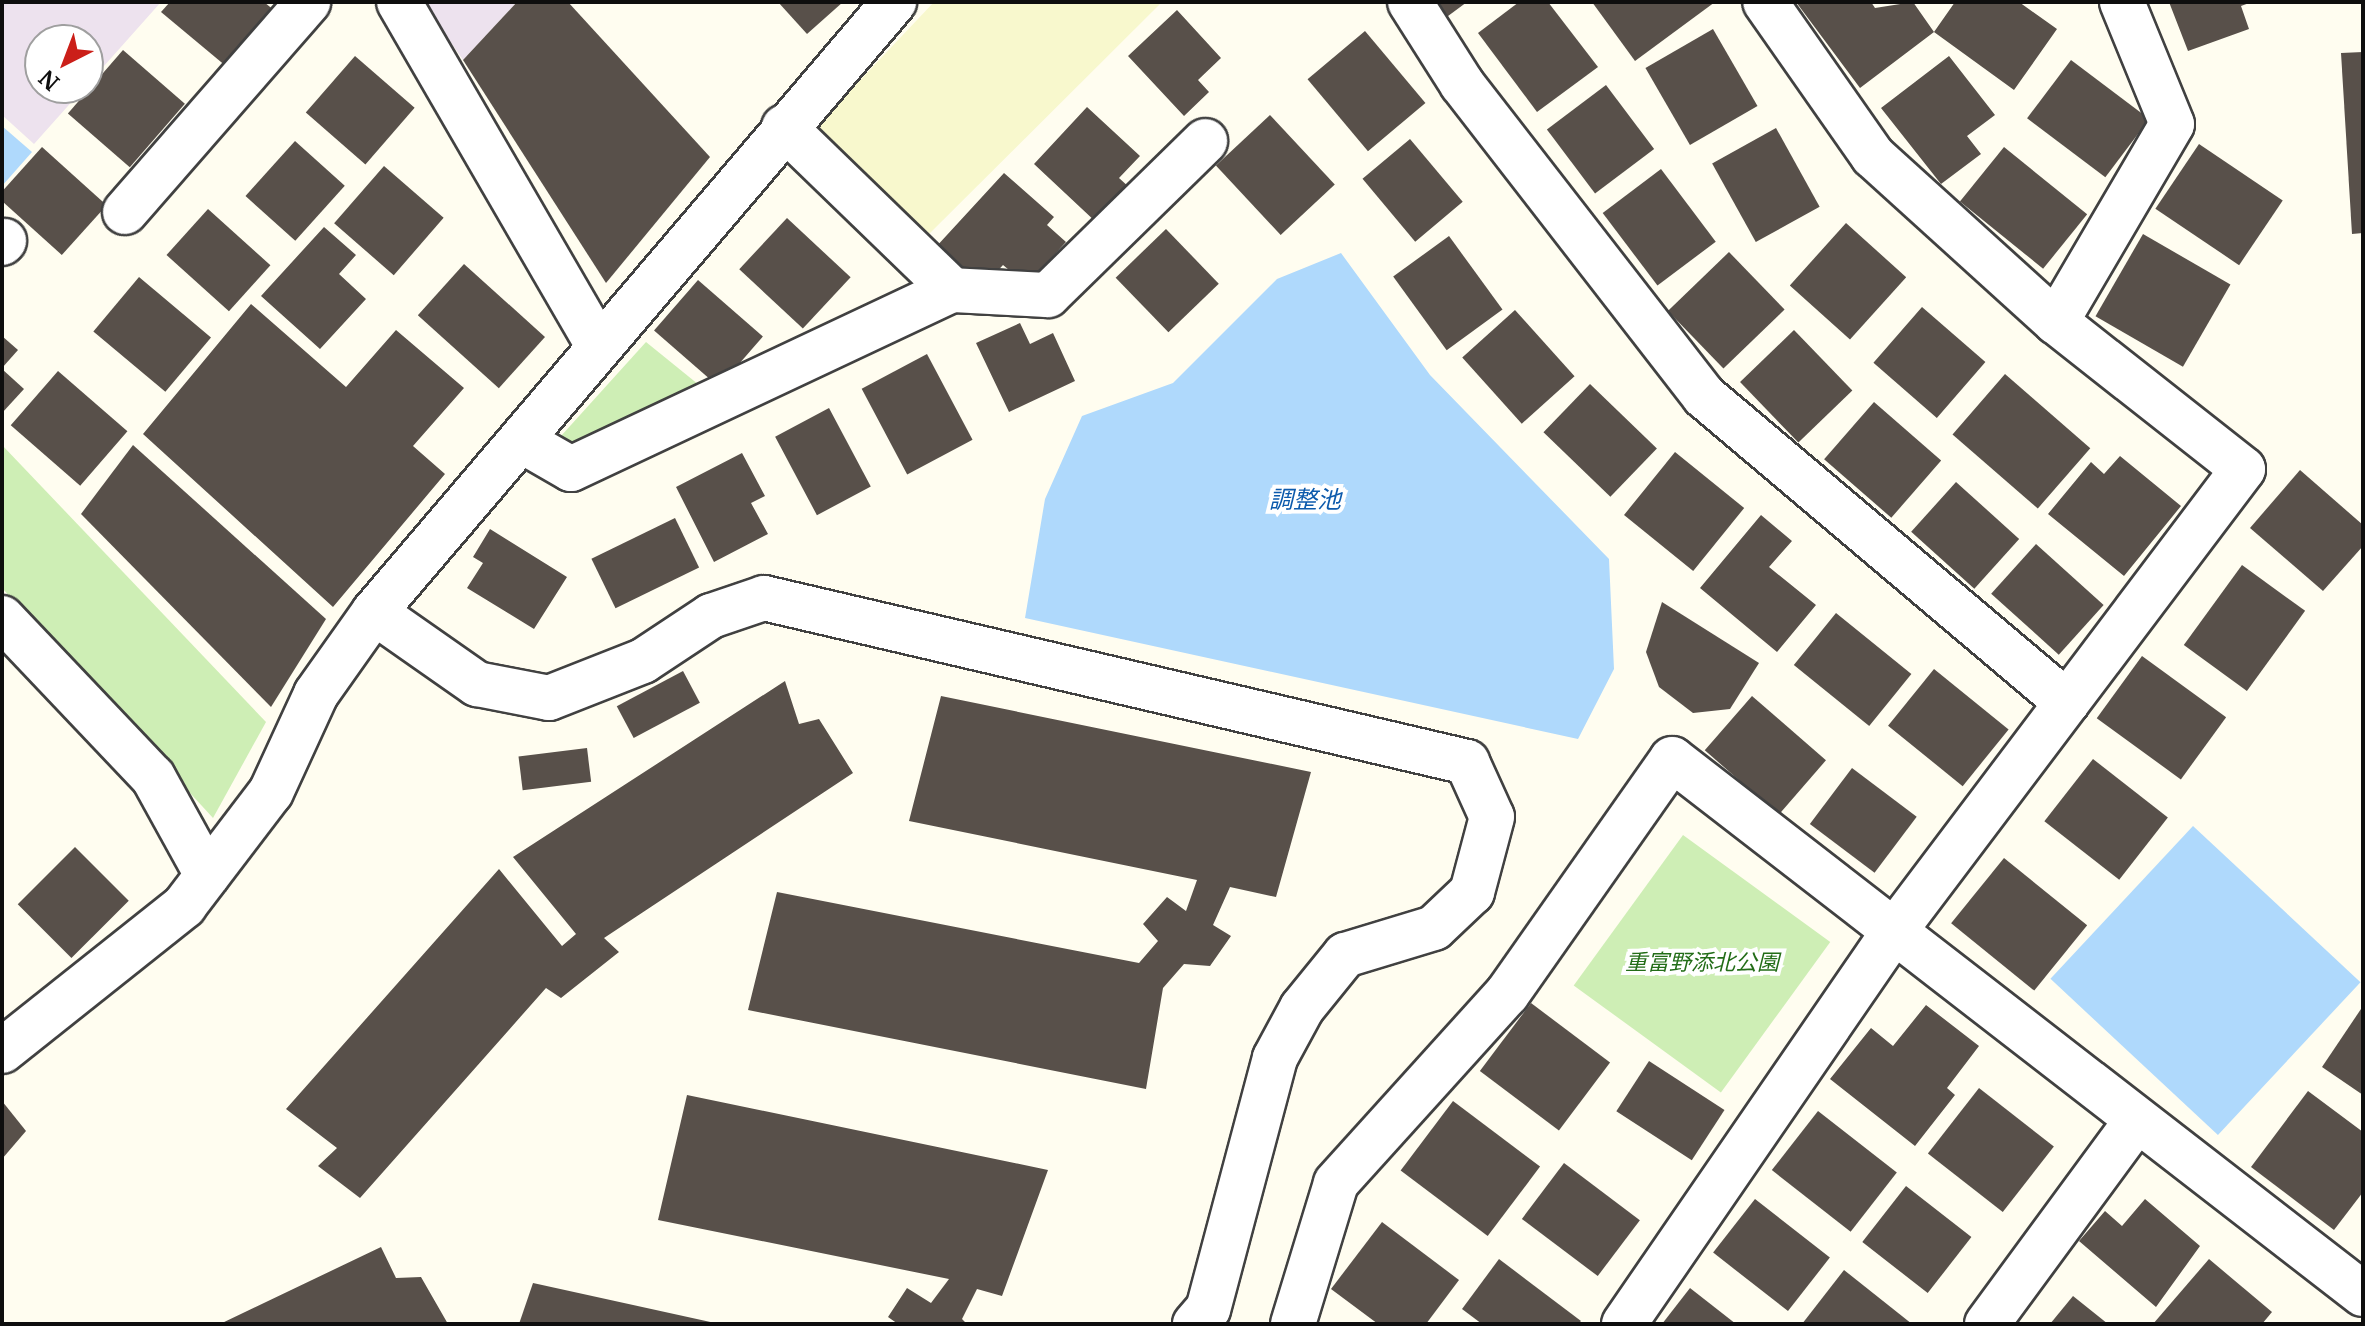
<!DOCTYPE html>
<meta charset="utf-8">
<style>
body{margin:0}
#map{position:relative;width:2365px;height:1326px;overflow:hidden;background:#fffdf0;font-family:Merriweather,"Noto Sans JP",serif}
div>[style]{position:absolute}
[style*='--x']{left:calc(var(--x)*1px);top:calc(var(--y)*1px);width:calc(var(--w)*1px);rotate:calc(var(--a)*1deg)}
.industrial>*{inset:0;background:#ede2ee}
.farmland>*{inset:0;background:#f8f8cd}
.green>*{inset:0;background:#ceeeb5;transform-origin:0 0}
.water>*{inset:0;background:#afd9fc;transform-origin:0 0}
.building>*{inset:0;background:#58504a;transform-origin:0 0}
.roads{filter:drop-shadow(2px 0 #414141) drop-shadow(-2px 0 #414141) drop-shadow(0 2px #414141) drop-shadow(0 -2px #414141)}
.minor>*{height:44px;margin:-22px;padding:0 22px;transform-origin:22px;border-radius:22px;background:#fff}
span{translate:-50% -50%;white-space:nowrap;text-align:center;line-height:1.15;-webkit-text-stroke:8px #fff;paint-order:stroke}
.park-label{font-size:22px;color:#236d18;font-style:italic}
.water-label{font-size:24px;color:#0c5aac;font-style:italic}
.frame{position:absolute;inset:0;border:4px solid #0e0e0e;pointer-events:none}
.north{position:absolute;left:24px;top:24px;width:80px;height:80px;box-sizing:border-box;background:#fff;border:2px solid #9f9f9f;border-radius:50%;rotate:222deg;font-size:22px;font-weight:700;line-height:32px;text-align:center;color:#0e0e0e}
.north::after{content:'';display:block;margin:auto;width:28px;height:36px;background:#cb1f19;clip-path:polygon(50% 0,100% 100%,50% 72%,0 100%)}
</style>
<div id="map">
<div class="industrial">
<div style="clip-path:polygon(2px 2px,161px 2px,88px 84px,88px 40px,40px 40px,40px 88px,84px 88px,34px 144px,2px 115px)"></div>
<div style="clip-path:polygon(423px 2px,517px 2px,463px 60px)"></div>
</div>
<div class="farmland">
<div style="clip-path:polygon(934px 2px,1162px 2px,925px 238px,813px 130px)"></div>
</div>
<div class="green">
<div style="clip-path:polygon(646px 342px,704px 389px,576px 447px,561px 436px)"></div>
<div style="clip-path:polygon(2px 445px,266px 722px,213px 818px,2px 588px)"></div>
<div style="left:1683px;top:835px;width:182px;height:186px;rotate:36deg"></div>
</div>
<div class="water">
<div style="clip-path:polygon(2px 126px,32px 152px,2px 186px)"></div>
<div style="clip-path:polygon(1341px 253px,1430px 375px,1609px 559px,1614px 669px,1578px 739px,1025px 618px,1045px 499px,1082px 416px,1173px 383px,1277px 279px)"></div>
<div style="left:2193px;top:826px;width:229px;height:209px;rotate:43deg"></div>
</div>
<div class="building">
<div style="clip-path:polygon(170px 2px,264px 2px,275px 11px,227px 67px,161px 12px)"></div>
<div style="clip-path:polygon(517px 2px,568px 2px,710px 157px,606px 283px,463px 60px)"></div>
<div style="clip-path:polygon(778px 2px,843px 2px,807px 34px)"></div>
<div style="clip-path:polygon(1432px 2px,1467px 2px,1444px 19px)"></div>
<div style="clip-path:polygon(1519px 2px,1548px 2px,1598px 67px,1537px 112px,1478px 33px)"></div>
<div style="clip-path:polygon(1592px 2px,1715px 2px,1635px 61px)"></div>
<div style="clip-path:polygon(1796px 2px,1871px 2px,1875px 8px,1913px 2px,1934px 32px,1955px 2px,2019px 2px,2057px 29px,2014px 90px,1934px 32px,1860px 88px)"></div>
<div style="clip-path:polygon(2169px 2px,2252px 2px,2241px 6px,2249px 29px,2188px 51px)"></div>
<div style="clip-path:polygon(1177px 10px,1221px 58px,1198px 80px,1209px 92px,1184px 116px,1128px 56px)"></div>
<div style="left:1713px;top:29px;width:89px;height:78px;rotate:60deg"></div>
<div style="left:1365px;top:31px;width:94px;height:75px;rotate:50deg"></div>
<div style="left:123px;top:50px;width:82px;height:84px;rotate:41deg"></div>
<div style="clip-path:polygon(2363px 52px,2363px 233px,2352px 234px,2341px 53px)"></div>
<div style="left:355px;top:56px;width:79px;height:75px;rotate:41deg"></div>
<div style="clip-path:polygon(1949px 56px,1995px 115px,1967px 136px,1981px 154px,1941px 184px,1881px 108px)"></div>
<div style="left:2071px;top:60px;width:98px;height:73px;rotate:37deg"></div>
<div style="left:1606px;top:85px;width:80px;height:74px;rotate:53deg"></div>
<div style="clip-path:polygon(1087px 107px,1140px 156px,1119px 178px,1130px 188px,1097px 223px,1034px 164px)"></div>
<div style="left:1270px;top:115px;width:95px;height:74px;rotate:47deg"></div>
<div style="left:1776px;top:128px;width:90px;height:73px;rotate:61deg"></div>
<div style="left:1410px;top:139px;width:82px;height:62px;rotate:50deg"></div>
<div style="left:295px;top:141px;width:67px;height:74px;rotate:42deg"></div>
<div style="left:2199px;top:144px;width:101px;height:78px;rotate:34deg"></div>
<div style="left:42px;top:147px;width:87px;height:67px;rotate:42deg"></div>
<div style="left:2004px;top:147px;width:107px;height:70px;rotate:39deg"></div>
<div style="left:384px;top:166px;width:79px;height:76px;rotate:41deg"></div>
<div style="left:1661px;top:169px;width:91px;height:73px;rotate:53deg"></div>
<div style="clip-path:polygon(1004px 173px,1054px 217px,1047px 225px,1066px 242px,1027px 285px,1003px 265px,978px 292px,935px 248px)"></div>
<div style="left:208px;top:209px;width:84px;height:62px;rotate:42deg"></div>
<div style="left:787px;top:218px;width:87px;height:70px;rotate:43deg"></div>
<div style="left:1846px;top:223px;width:81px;height:84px;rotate:42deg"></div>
<div style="clip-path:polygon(324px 227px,356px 255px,339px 274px,366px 299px,320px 349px,261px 296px)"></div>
<div style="left:1166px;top:229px;width:76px;height:70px;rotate:46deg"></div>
<div style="left:2143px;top:234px;width:101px;height:95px;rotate:30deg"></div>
<div style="left:1449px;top:236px;width:91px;height:69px;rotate:54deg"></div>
<div style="left:1729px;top:252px;width:80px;height:85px;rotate:46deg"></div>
<div style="left:464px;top:264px;width:109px;height:69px;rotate:42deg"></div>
<div style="left:139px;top:277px;width:94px;height:71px;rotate:40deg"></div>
<div style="left:698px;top:280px;width:86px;height:67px;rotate:41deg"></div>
<div style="clip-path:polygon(251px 304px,346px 387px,396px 330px,464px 388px,413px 446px,445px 474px,333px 607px,143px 434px)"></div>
<div style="left:1922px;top:307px;width:84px;height:74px;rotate:41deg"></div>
<div style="left:1515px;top:310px;width:89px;height:71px;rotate:48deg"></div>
<div style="clip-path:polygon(1020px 323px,1030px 344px,1053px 333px,1075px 381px,1009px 412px,976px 343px)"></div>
<div style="left:1794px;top:330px;width:84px;height:75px;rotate:46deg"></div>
<div style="clip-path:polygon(2px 336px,18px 350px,2px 368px)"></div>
<div style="left:927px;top:354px;width:97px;height:74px;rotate:62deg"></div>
<div style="clip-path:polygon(2px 369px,24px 389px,2px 413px)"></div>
<div style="left:58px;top:371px;width:92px;height:72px;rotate:41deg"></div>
<div style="left:2005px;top:374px;width:113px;height:80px;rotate:41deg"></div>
<div style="left:1590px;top:384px;width:93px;height:67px;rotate:44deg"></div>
<div style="left:1874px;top:402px;width:89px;height:76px;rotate:41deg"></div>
<div style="left:829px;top:408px;width:89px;height:61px;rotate:62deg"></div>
<div style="clip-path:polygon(133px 445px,326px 619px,271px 707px,81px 514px)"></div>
<div style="left:1675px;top:452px;width:89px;height:81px;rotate:39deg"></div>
<div style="clip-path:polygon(742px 453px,765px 496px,751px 503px,768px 534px,714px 562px,676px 487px)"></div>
<div style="clip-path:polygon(2120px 456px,2181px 506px,2124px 576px,2048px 514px,2091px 462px,2104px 474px)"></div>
<div style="clip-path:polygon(2300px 470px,2363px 525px,2363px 546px,2323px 591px,2250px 528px)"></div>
<div style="left:1956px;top:482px;width:85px;height:67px;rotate:42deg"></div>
<div style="clip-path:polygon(1761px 515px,1792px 541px,1769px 567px,1816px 605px,1777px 652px,1700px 588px)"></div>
<div style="left:675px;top:518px;width:55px;height:93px;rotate:64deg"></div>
<div style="clip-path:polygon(490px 529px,567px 577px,534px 629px,467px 588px,483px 563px,473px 557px)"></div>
<div style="left:2036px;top:544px;width:91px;height:67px;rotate:42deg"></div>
<div style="left:2242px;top:565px;width:78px;height:99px;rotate:36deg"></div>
<div style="clip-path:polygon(1662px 602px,1759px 663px,1730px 709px,1693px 713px,1659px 687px,1646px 652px)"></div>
<div style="left:1836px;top:613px;width:97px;height:67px;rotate:39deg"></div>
<div style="left:2142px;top:656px;width:104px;height:77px;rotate:36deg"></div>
<div style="left:1934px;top:669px;width:96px;height:73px;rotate:39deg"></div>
<div style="left:683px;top:671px;width:36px;height:75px;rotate:62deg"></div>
<div style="clip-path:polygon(785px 681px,799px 724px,819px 719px,853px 773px,604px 938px,619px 952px,561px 998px,546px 988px,360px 1198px,318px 1166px,337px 1148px,286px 1109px,499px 869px,562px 946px,576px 934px,513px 857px)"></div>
<div style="clip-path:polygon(941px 696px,1311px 772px,1276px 897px,1230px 887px,1213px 925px,1231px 936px,1210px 966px,1184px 964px,1163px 988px,1146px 1089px,748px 1010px,777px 892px,1139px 963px,1158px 941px,1143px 924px,1167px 897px,1186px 911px,1197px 880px,909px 821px)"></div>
<div style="left:1752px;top:696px;width:98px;height:72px;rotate:41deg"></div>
<div style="left:587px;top:748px;width:34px;height:69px;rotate:83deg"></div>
<div style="left:2093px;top:759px;width:95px;height:79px;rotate:38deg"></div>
<div style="left:1852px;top:768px;width:81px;height:70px;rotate:37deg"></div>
<div style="left:75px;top:847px;width:76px;height:81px;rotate:45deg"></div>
<div style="left:2004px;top:858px;width:107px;height:84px;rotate:39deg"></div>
<div style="left:1531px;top:1003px;width:99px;height:85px;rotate:37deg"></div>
<div style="clip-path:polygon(1926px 1005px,1979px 1046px,1947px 1088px,1955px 1095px,1915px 1146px,1830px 1079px,1871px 1028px,1893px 1046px)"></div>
<div style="clip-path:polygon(2363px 1006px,2363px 1095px,2322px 1067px)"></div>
<div style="left:1649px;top:1061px;width:90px;height:60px;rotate:33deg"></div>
<div style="left:1979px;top:1088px;width:95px;height:83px;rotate:38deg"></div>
<div style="clip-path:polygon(2308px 1091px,2363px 1132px,2363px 1192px,2334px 1230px,2251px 1167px)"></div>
<div style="clip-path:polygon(687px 1095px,1048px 1170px,1002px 1296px,977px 1289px,962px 1319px,967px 1324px,898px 1324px,888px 1317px,907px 1288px,931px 1303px,949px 1279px,658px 1220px)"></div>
<div style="clip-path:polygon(2px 1101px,26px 1131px,2px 1159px)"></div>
<div style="left:1453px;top:1101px;width:109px;height:87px;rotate:37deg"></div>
<div style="left:1818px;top:1111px;width:100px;height:75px;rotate:38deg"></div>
<div style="left:1564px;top:1163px;width:95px;height:70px;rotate:37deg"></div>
<div style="left:1906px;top:1186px;width:83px;height:71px;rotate:38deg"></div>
<div style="left:1755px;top:1199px;width:95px;height:68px;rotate:38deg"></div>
<div style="clip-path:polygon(2145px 1199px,2200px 1246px,2156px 1307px,2079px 1241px,2105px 1211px,2122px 1226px)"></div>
<div style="clip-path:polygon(1382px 1222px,1459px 1280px,1426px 1324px,1378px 1324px,1331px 1289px)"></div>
<div style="clip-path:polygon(381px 1247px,396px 1278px,421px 1277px,448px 1324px,220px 1324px)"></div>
<div style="clip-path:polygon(1499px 1259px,1581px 1321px,1578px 1324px,1482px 1324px,1462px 1309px)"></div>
<div style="clip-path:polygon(2209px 1259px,2272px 1312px,2262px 1324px,2153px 1324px)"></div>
<div style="clip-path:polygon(1844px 1270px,1912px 1324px,1802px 1324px)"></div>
<div style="clip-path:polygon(533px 1283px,715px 1323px,715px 1324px,519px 1324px)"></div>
<div style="clip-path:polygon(1690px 1288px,1736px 1324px,1662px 1324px)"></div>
<div style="clip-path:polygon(2073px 1296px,2108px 1324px,2050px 1324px)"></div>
</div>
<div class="roads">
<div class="minor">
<div style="--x:399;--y:2;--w:394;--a:59.9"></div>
<div style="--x:1410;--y:2;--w:97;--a:57.6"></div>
<div style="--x:1462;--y:84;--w:395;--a:52.2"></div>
<div style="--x:1704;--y:396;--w:475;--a:40.2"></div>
<div style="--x:125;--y:212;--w:279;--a:-48.9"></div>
<div style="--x:2;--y:243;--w:3;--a:-45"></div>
<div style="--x:952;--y:290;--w:96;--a:3"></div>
<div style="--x:1048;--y:295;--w:220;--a:-44.4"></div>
<div style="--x:2056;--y:322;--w:229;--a:-59.6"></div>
<div style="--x:2172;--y:124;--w:132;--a:-112.3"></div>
<div style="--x:524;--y:442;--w:54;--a:29.9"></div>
<div style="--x:571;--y:469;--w:421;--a:-25.2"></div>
<div style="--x:952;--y:290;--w:234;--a:-135.9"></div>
<div style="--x:374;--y:612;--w:126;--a:35"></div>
<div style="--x:477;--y:684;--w:73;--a:11"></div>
<div style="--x:549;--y:698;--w:101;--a:-21.5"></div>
<div style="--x:643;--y:661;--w:82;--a:-33.5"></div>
<div style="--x:711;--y:616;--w:56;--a:-18.8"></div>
<div style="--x:764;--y:598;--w:722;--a:13.13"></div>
<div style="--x:1467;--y:762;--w:60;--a:65.6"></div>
<div style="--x:1492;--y:817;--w:78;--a:104.9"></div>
<div style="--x:1472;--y:892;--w:52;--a:136.5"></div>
<div style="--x:1434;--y:928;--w:93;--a:163.1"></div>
<div style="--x:1345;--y:955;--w:68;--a:129.1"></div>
<div style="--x:1302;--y:1008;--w:57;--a:118.4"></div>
<div style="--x:1275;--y:1058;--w:260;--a:104.9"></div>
<div style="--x:1208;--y:1309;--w:20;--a:131"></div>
<div style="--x:2;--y:618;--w:219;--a:46.5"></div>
<div style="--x:153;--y:777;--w:112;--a:61.1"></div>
<div style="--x:2;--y:1051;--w:233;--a:-38.5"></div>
<div style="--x:184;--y:906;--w:143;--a:-52.7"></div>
<div style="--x:271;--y:792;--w:108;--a:-65.3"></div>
<div style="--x:316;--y:694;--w:100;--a:-54.7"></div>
<div style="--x:374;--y:612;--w:802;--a:-49.55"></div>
<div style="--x:1293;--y:1324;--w:147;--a:-73"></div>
<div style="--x:1336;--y:1183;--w:255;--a:-47.9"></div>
<div style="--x:1507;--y:994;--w:287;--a:-54.9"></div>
<div style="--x:1672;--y:759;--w:874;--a:37.75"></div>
<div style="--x:1624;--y:1324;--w:475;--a:-55.5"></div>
<div style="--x:1893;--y:933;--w:581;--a:-52.97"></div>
<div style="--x:2243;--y:469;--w:238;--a:-141.8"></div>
<div style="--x:2056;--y:322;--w:247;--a:-137.8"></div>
<div style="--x:1873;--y:156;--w:188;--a:-125"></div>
<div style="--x:1987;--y:1324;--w:252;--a:-53.7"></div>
</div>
</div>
<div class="park-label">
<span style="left:1702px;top:963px">重富野添北公園</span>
</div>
<div class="water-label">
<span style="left:1305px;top:500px">調整池</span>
</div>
<div class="frame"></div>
<div class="north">N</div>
</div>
